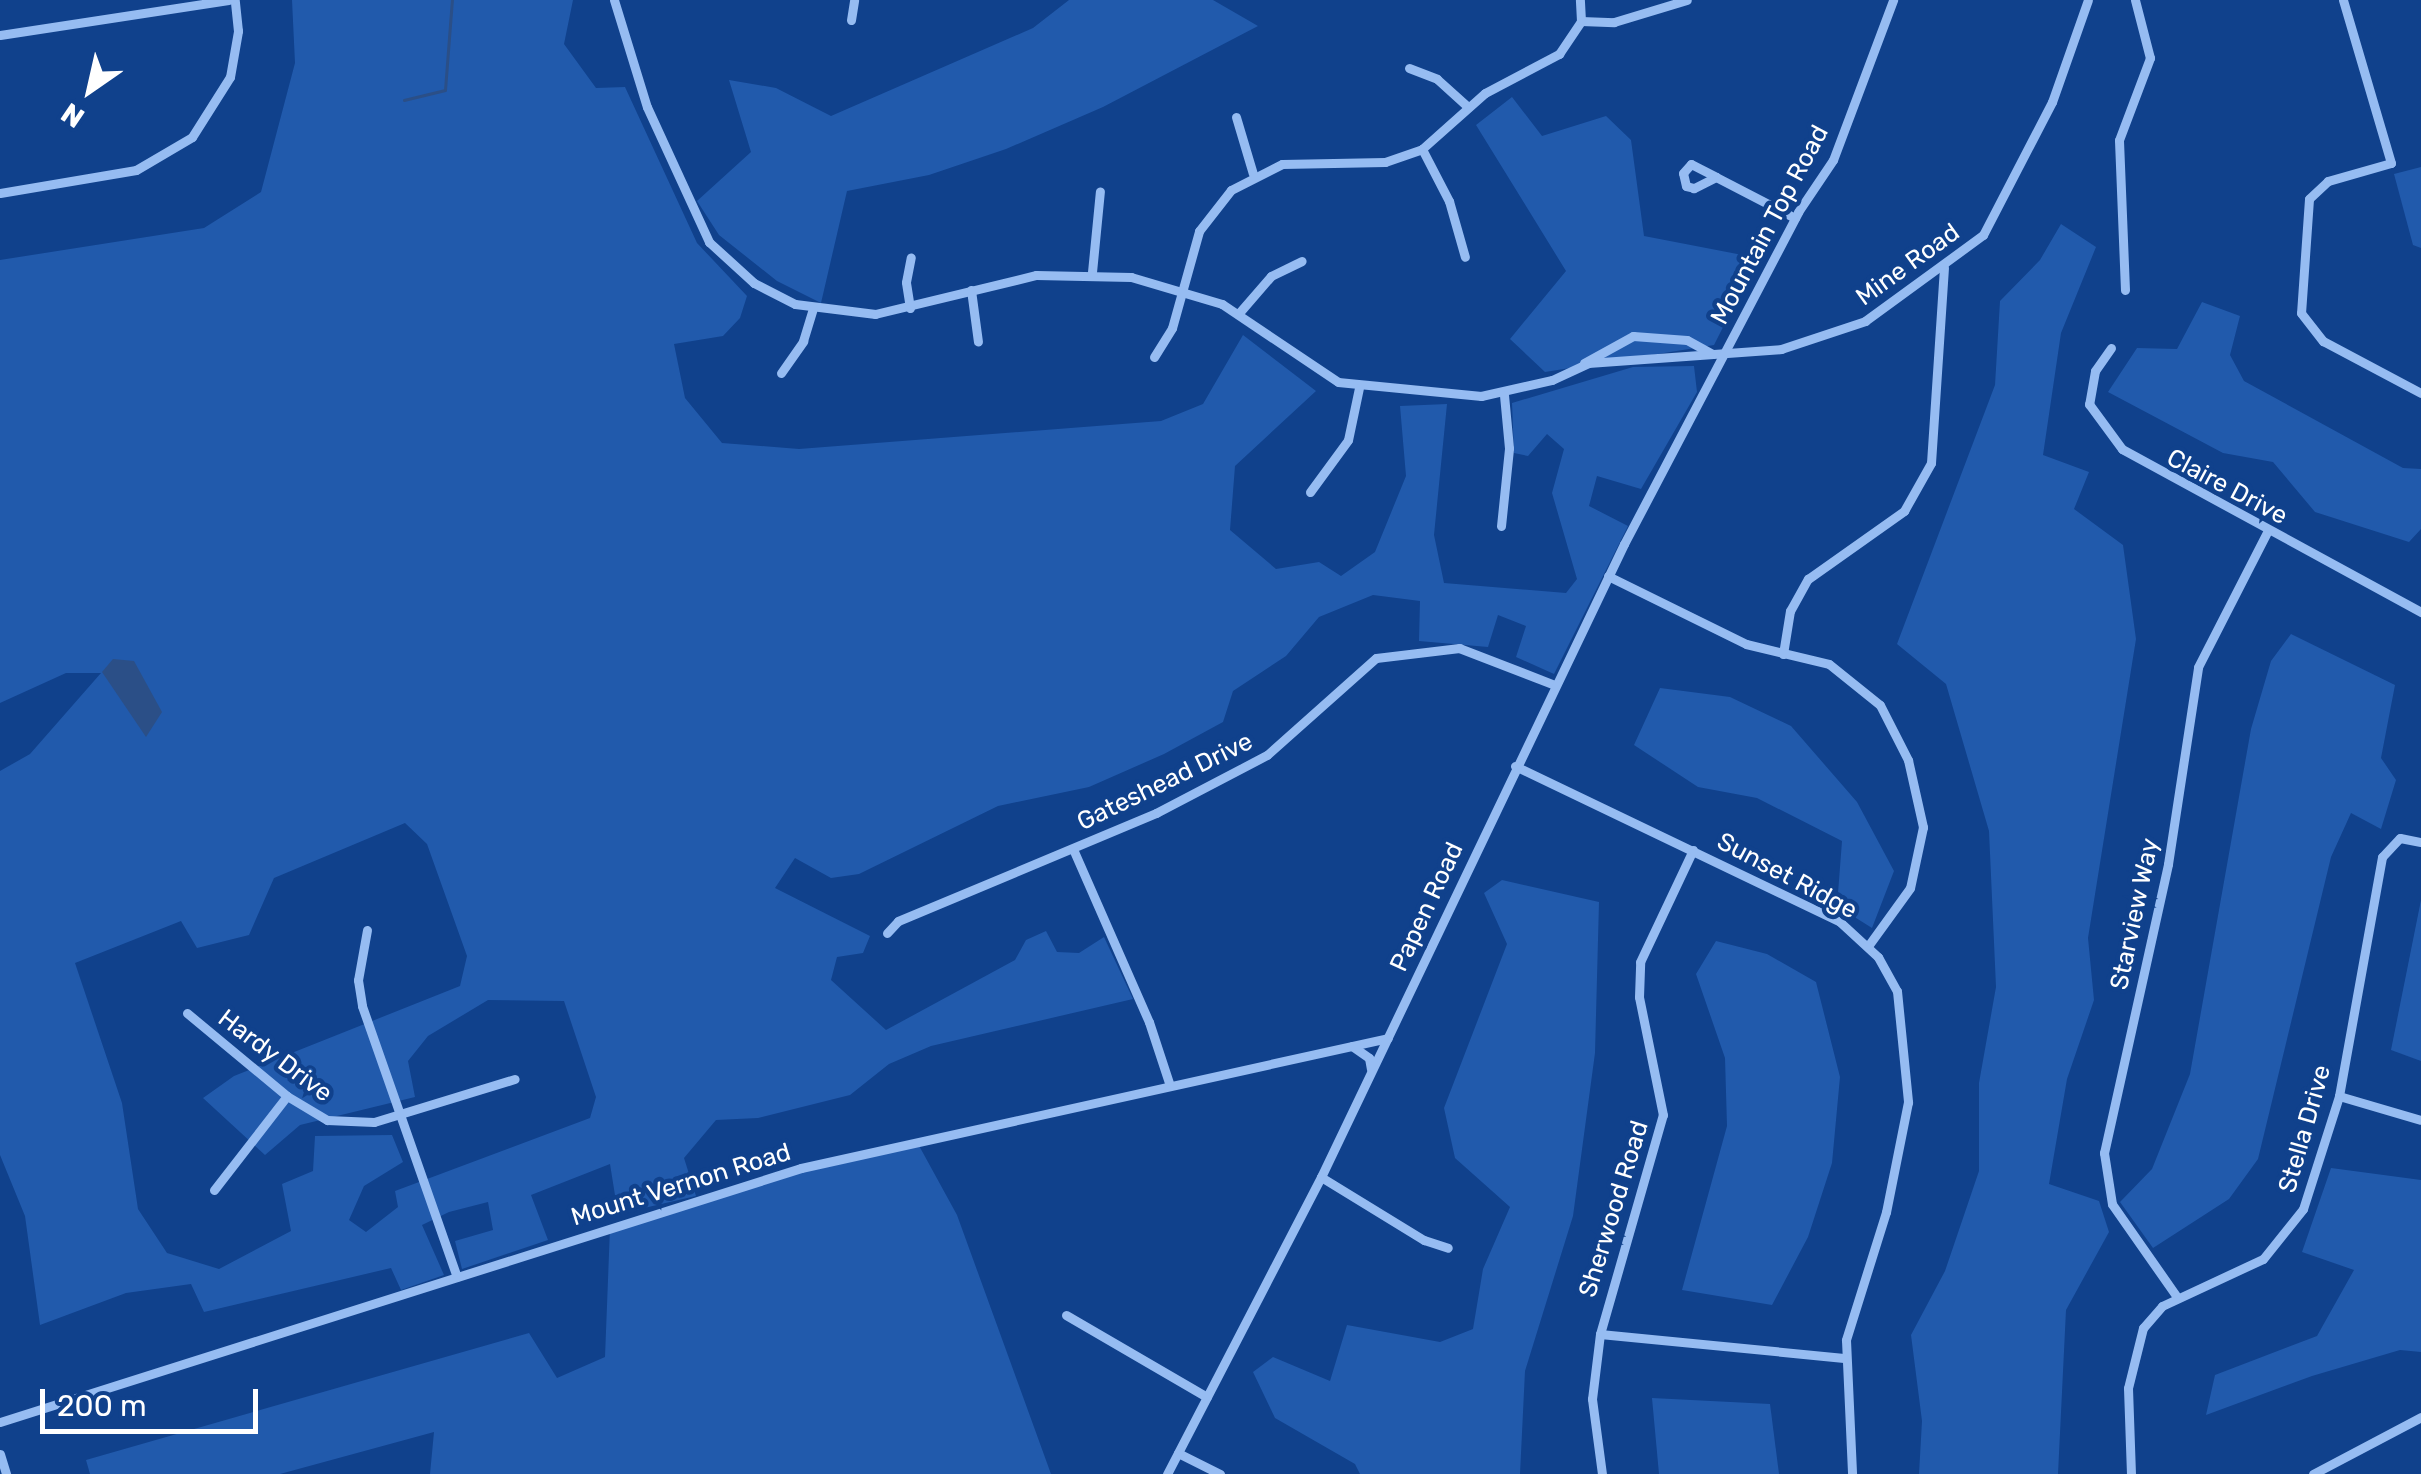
<!DOCTYPE html>
<style>
body{margin:0}
#map{position:relative;width:2421px;height:1474px;overflow:hidden;background:#10418c;font-family:Rubik,sans-serif}
div>[style]{position:absolute}
[style*='--x']{left:calc(var(--x)*1px);top:calc(var(--y)*1px);width:calc(var(--w)*1px);rotate:calc(var(--a)*1deg)}
.green>*{inset:0;background:#215aac}
.water>*{inset:0;background:#2b4f87}
.stream>*{height:2.5px;margin:-1.25px;padding:0 1.25px;transform-origin:1.25px;border-radius:1.25px;background:#2b4f87}
.minor>*{height:9px;margin:-4.5px;padding:0 4.5px;transform-origin:4.5px;border-radius:4.5px;background:#96bcf2}
span{translate:-50% -50%;white-space:nowrap;text-align:center;line-height:1.15;-webkit-text-stroke:9px #10418c;paint-order:stroke}
.street-label{font-size:25px;color:#fff}
.north{position:absolute;left:40px;top:40px;width:100px;height:100px;-webkit-text-stroke:8px #10418c;paint-order:stroke;rotate:214deg;font-size:28px;font-weight:700;line-height:40px;text-align:center;color:#fff}
.north::after{content:'';display:block;margin:auto;width:35px;height:45px;background:#fff;clip-path:polygon(50% 0,100% 100%,50% 72%,0 100%)}
.scale{position:absolute;left:40px;top:1389px;width:218px;height:45px;box-sizing:border-box;border:5px solid #fff;border-top:0;padding-left:12px;font-size:30px;line-height:35px;white-space:nowrap;color:#fff;-webkit-text-stroke:8px #10418c;paint-order:stroke}
</style>
<div id="map">
<div class="green">
<div style="clip-path:polygon(evenodd,292px 0,573px 0,564px 44px,596px 88px,625px 87px,697px 243px,747px 296px,740px 318px,723px 336px,674px 344px,685px 398px,722px 443px,799px 449px,1161px 421px,1203px 404px,1243px 335px,1316px 391px,1235px 466px,1230px 530px,1276px 569px,1319px 562px,1341px 576px,1375px 552px,1406px 476px,1400px 406px,1447px 404px,1434px 535px,1444px 583px,1566px 593px,1577px 579px,1552px 493px,1564px 449px,1547px 434px,1528px 456px,1514px 453px,1512px 403px,1633px 367px,1694px 366px,1697px 392px,1641px 489px,1597px 476px,1589px 506px,1628px 526px,1554px 674px,1516px 657px,1526px 626px,1498px 615px,1488px 647px,1419px 641px,1420px 601px,1373px 595px,1319px 617px,1286px 656px,1233px 691px,1223px 722px,1164px 754px,1089px 787px,998px 806px,859px 874px,831px 878px,795px 858px,775px 888px,870px 936px,863px 953px,837px 957px,831px 980px,886px 1030px,1015px 960px,1026px 940px,1046px 931px,1057px 952px,1079px 953px,1104px 937px,1133px 999px,931px 1046px,889px 1064px,850px 1095px,758px 1118px,716px 1120px,684px 1158px,696px 1196px,618px 1214px,610px 1164px,531px 1195px,548px 1240px,462px 1269px,455px 1241px,493px 1230px,488px 1202px,449px 1212px,422px 1225px,444px 1275px,401px 1290px,391px 1268px,204px 1312px,191px 1284px,126px 1293px,40px 1325px,25px 1216px,0 1155px,0 771px,30px 754px,101px 673px,66px 673px,0 703px,0 260px,204px 228px,261px 192px,295px 63px,292px 0,405px 823px,427px 844px,467px 956px,460px 986px,234px 1076px,203px 1098px,265px 1155px,300px 1125px,415px 1097px,408px 1061px,428px 1036px,488px 1000px,564px 1001px,596px 1097px,590px 1118px,395px 1191px,398px 1207px,366px 1232px,349px 1220px,364px 1186px,403px 1162px,392px 1135px,315px 1136px,313px 1171px,282px 1184px,291px 1231px,219px 1269px,167px 1253px,138px 1209px,122px 1103px,75px 963px,181px 921px,197px 948px,249px 935px,274px 878px,405px 823px)"></div>
<div style="clip-path:polygon(1069px 0,1213px 0,1258px 26px,1103px 107px,1006px 149px,929px 175px,847px 191px,821px 303px,777px 281px,719px 235px,697px 201px,751px 152px,729px 80px,776px 88px,831px 116px,1033px 28px)"></div>
<div style="clip-path:polygon(1512px 97px,1542px 136px,1606px 116px,1631px 140px,1644px 236px,1758px 258px,1714px 345px,1545px 372px,1510px 339px,1566px 271px,1476px 125px)"></div>
<div style="clip-path:polygon(2421px 167px,2421px 248px,2413px 245px,2394px 174px)"></div>
<div style="clip-path:polygon(2061px 224px,2096px 247px,2061px 333px,2043px 455px,2089px 472px,2074px 509px,2123px 545px,2136px 639px,2088px 938px,2094px 1000px,2067px 1079px,2049px 1184px,2099px 1201px,2109px 1232px,2066px 1310px,2058px 1474px,1919px 1474px,1922px 1421px,1911px 1335px,1945px 1271px,1979px 1171px,1979px 1083px,1996px 987px,1989px 831px,1946px 684px,1897px 644px,1995px 385px,2000px 301px,2040px 260px)"></div>
<div style="clip-path:polygon(2202px 302px,2240px 316px,2230px 355px,2244px 381px,2403px 468px,2421px 469px,2421px 529px,2409px 542px,2315px 512px,2273px 462px,2223px 453px,2108px 392px,2137px 348px,2177px 349px)"></div>
<div style="clip-path:polygon(2291px 634px,2395px 685px,2381px 758px,2396px 780px,2381px 829px,2351px 813px,2331px 857px,2258px 1159px,2229px 1199px,2153px 1248px,2120px 1202px,2152px 1169px,2190px 1074px,2251px 729px,2271px 661px)"></div>
<div style="clip-path:polygon(1660px 688px,1730px 697px,1791px 726px,1857px 802px,1894px 871px,1872px 928px,1837px 906px,1842px 841px,1757px 798px,1698px 787px,1634px 745px)"></div>
<div style="clip-path:polygon(1502px 880px,1599px 902px,1595px 1053px,1573px 1216px,1525px 1371px,1520px 1474px,1360px 1474px,1355px 1464px,1275px 1418px,1253px 1372px,1273px 1357px,1330px 1381px,1347px 1325px,1440px 1342px,1473px 1329px,1483px 1269px,1510px 1207px,1455px 1158px,1444px 1108px,1507px 944px,1484px 893px)"></div>
<div style="clip-path:polygon(2421px 900px,2421px 1061px,2391px 1050px)"></div>
<div style="clip-path:polygon(1716px 941px,1767px 954px,1816px 982px,1840px 1077px,1832px 1163px,1808px 1237px,1772px 1305px,1682px 1290px,1727px 1126px,1725px 1058px,1696px 974px)"></div>
<div style="clip-path:polygon(917px 1142px,957px 1215px,1051px 1474px,430px 1474px,434px 1432px,280px 1474px,90px 1474px,86px 1460px,529px 1333px,557px 1378px,605px 1357px,610px 1228px,801px 1168px)"></div>
<div style="clip-path:polygon(2331px 1168px,2421px 1180px,2421px 1352px,2400px 1350px,2312px 1376px,2206px 1415px,2215px 1375px,2317px 1336px,2354px 1270px,2302px 1252px)"></div>
<div style="clip-path:polygon(1652px 1398px,1770px 1404px,1779px 1474px,1659px 1474px)"></div>
</div>
<div class="water">
<div style="clip-path:polygon(113px 659px,134px 661px,162px 712px,146px 737px,102px 672px)"></div>
</div>
<div class="stream">
<div style="--x:404;--y:100;--w:42;--a:-13.7"></div>
<div style="--x:445;--y:90;--w:90;--a:-85.6"></div>
</div>
<div class="minor">
<div style="--x:614;--y:0;--w:112;--a:72.9"></div>
<div style="--x:647;--y:107;--w:149;--a:65.3"></div>
<div style="--x:709;--y:242;--w:61;--a:42.3"></div>
<div style="--x:754;--y:283;--w:46;--a:27.1"></div>
<div style="--x:795;--y:304;--w:81;--a:7.1"></div>
<div style="--x:875;--y:314;--w:166;--a:-13.6"></div>
<div style="--x:1036;--y:275;--w:95;--a:1.2"></div>
<div style="--x:1131;--y:277;--w:95;--a:16.5"></div>
<div style="--x:1222;--y:304;--w:140;--a:33.9"></div>
<div style="--x:1338;--y:382;--w:144;--a:5.6"></div>
<div style="--x:1481;--y:396;--w:73;--a:-12.7"></div>
<div style="--x:1552;--y:380;--w:40;--a:-25"></div>
<div style="--x:1588;--y:363;--w:194;--a:-4.1"></div>
<div style="--x:1781;--y:349;--w:89;--a:-18.4"></div>
<div style="--x:1865;--y:321;--w:146;--a:-36.1"></div>
<div style="--x:1983;--y:235;--w:150;--a:-62.6"></div>
<div style="--x:2052;--y:102;--w:108;--a:-70.6"></div>
<div style="--x:2343;--y:0;--w:170;--a:73.6"></div>
<div style="--x:2391;--y:163;--w:66;--a:164.1"></div>
<div style="--x:2328;--y:181;--w:26;--a:137"></div>
<div style="--x:2309;--y:199;--w:114;--a:94"></div>
<div style="--x:2301;--y:313;--w:36;--a:52"></div>
<div style="--x:2323;--y:341;--w:111;--a:28"></div>
<div style="--x:851;--y:20;--w:20;--a:-81"></div>
<div style="--x:1581;--y:21;--w:33;--a:2"></div>
<div style="--x:1614;--y:22;--w:76;--a:-16.8"></div>
<div style="--x:0;--y:35;--w:231;--a:-8.7"></div>
<div style="--x:1409;--y:68;--w:30;--a:21"></div>
<div style="--x:1437;--y:79;--w:42;--a:42.1"></div>
<div style="--x:1236;--y:117;--w:59;--a:73.4"></div>
<div style="--x:1422;--y:149;--w:59;--a:62.6"></div>
<div style="--x:1449;--y:201;--w:58;--a:74.1"></div>
<div style="--x:1716;--y:177;--w:25;--a:153"></div>
<div style="--x:1694;--y:188;--w:8;--a:-166"></div>
<div style="--x:1686;--y:186;--w:13;--a:-103"></div>
<div style="--x:1683;--y:173;--w:12;--a:-48"></div>
<div style="--x:1691;--y:164;--w:28;--a:27"></div>
<div style="--x:1716;--y:177;--w:89;--a:27.4"></div>
<div style="--x:0;--y:193;--w:138;--a:-9.6"></div>
<div style="--x:136;--y:170;--w:65;--a:-30.5"></div>
<div style="--x:192;--y:137;--w:71;--a:-57.7"></div>
<div style="--x:230;--y:77;--w:47;--a:-80.1"></div>
<div style="--x:238;--y:31;--w:31;--a:-96"></div>
<div style="--x:1092;--y:272;--w:81;--a:-84.4"></div>
<div style="--x:971;--y:290;--w:52;--a:82.3"></div>
<div style="--x:2125;--y:290;--w:150;--a:-92.3"></div>
<div style="--x:2119;--y:140;--w:88;--a:-69.3"></div>
<div style="--x:2150;--y:58;--w:60;--a:-104.5"></div>
<div style="--x:910;--y:308;--w:26;--a:-99"></div>
<div style="--x:906;--y:282;--w:25;--a:-79"></div>
<div style="--x:1239;--y:313;--w:49;--a:-49.1"></div>
<div style="--x:1271;--y:276;--w:34;--a:-26"></div>
<div style="--x:2111;--y:348;--w:28;--a:125"></div>
<div style="--x:2095;--y:371;--w:34;--a:100"></div>
<div style="--x:2089;--y:404;--w:56;--a:53.7"></div>
<div style="--x:2122;--y:449;--w:341;--a:28.6"></div>
<div style="--x:1154;--y:357;--w:34;--a:-58"></div>
<div style="--x:1172;--y:328;--w:101;--a:-74.4"></div>
<div style="--x:1199;--y:231;--w:52;--a:-52"></div>
<div style="--x:1231;--y:190;--w:57;--a:-27"></div>
<div style="--x:1282;--y:164;--w:103;--a:-1.1"></div>
<div style="--x:1385;--y:162;--w:39;--a:-19"></div>
<div style="--x:1422;--y:149;--w:84;--a:-41.6"></div>
<div style="--x:1485;--y:93;--w:84;--a:-27.8"></div>
<div style="--x:1559;--y:54;--w:40;--a:-56"></div>
<div style="--x:1581;--y:21;--w:21;--a:-93"></div>
<div style="--x:1584;--y:363;--w:56;--a:-28.9"></div>
<div style="--x:1633;--y:336;--w:54;--a:4.2"></div>
<div style="--x:1687;--y:340;--w:29;--a:29"></div>
<div style="--x:781;--y:373;--w:39;--a:-55"></div>
<div style="--x:803;--y:341;--w:34;--a:-73"></div>
<div style="--x:1310;--y:492;--w:64;--a:-53.8"></div>
<div style="--x:1348;--y:440;--w:53;--a:-78.1"></div>
<div style="--x:1501;--y:526;--w:78;--a:-84.1"></div>
<div style="--x:1509;--y:448;--w:53;--a:-95.4"></div>
<div style="--x:1608;--y:576;--w:154;--a:26.2"></div>
<div style="--x:1746;--y:644;--w:85;--a:13.5"></div>
<div style="--x:1829;--y:664;--w:65;--a:38.8"></div>
<div style="--x:1880;--y:705;--w:62;--a:63"></div>
<div style="--x:1908;--y:760;--w:69;--a:77.4"></div>
<div style="--x:1923;--y:827;--w:62;--a:102"></div>
<div style="--x:1910;--y:888;--w:72;--a:125.9"></div>
<div style="--x:1783;--y:654;--w:44;--a:-80.8"></div>
<div style="--x:1790;--y:611;--w:37;--a:-61"></div>
<div style="--x:1808;--y:579;--w:118;--a:-35.3"></div>
<div style="--x:1904;--y:511;--w:55;--a:-60.6"></div>
<div style="--x:1931;--y:463;--w:196;--a:-86.2"></div>
<div style="--x:1515;--y:766;--w:361;--a:25.6"></div>
<div style="--x:1840;--y:922;--w:52;--a:42.6"></div>
<div style="--x:1878;--y:957;--w:39;--a:61"></div>
<div style="--x:1897;--y:991;--w:112;--a:84.3"></div>
<div style="--x:1908;--y:1102;--w:112;--a:101.3"></div>
<div style="--x:1886;--y:1212;--w:134;--a:107.4"></div>
<div style="--x:1846;--y:1340;--w:134;--a:87.4"></div>
<div style="--x:1073;--y:849;--w:189;--a:66.3"></div>
<div style="--x:1149;--y:1022;--w:67;--a:71.8"></div>
<div style="--x:367;--y:930;--w:51;--a:100.2"></div>
<div style="--x:358;--y:980;--w:26;--a:81"></div>
<div style="--x:362;--y:1006;--w:287;--a:70.7"></div>
<div style="--x:887;--y:933;--w:16;--a:-47"></div>
<div style="--x:898;--y:921;--w:280;--a:-22.7"></div>
<div style="--x:1156;--y:813;--w:125;--a:-27.6"></div>
<div style="--x:1267;--y:755;--w:146;--a:-41.7"></div>
<div style="--x:1376;--y:658;--w:84;--a:-6.9"></div>
<div style="--x:1459;--y:648;--w:103;--a:21.1"></div>
<div style="--x:187;--y:1013;--w:130;--a:39.7"></div>
<div style="--x:287;--y:1096;--w:47;--a:31"></div>
<div style="--x:327;--y:1120;--w:47;--a:2.4"></div>
<div style="--x:374;--y:1122;--w:147;--a:-17"></div>
<div style="--x:1352;--y:1046;--w:21;--a:35"></div>
<div style="--x:1369;--y:1058;--w:11;--a:80"></div>
<div style="--x:2339;--y:1096;--w:85;--a:16.3"></div>
<div style="--x:1321;--y:1177;--w:121;--a:31.5"></div>
<div style="--x:1424;--y:1240;--w:25;--a:18"></div>
<div style="--x:214;--y:1190;--w:119;--a:-52.2"></div>
<div style="--x:2177;--y:1297;--w:113;--a:-125"></div>
<div style="--x:2112;--y:1204;--w:52;--a:-98.9"></div>
<div style="--x:2104;--y:1153;--w:296;--a:-77.5"></div>
<div style="--x:2168;--y:864;--w:199;--a:-81.3"></div>
<div style="--x:2198;--y:667;--w:152;--a:-62.9"></div>
<div style="--x:1066;--y:1315;--w:163;--a:30.2"></div>
<div style="--x:1600;--y:1334;--w:245;--a:5.6"></div>
<div style="--x:0;--y:1422;--w:840;--a:-17.59"></div>
<div style="--x:801;--y:1168;--w:601;--a:-12.49"></div>
<div style="--x:1178;--y:1453;--w:47;--a:26.6"></div>
<div style="--x:0;--y:1454;--w:21;--a:73"></div>
<div style="--x:1167;--y:1474;--w:335;--a:-62.6"></div>
<div style="--x:1321;--y:1177;--w:702;--a:-64.42"></div>
<div style="--x:1624;--y:544;--w:375;--a:-62.3"></div>
<div style="--x:1798;--y:212;--w:63;--a:-56.1"></div>
<div style="--x:1833;--y:160;--w:171;--a:-69.4"></div>
<div style="--x:1602;--y:1474;--w:76;--a:-97.6"></div>
<div style="--x:1592;--y:1399;--w:65;--a:-83"></div>
<div style="--x:1600;--y:1334;--w:228;--a:-74"></div>
<div style="--x:1663;--y:1115;--w:120;--a:-101.5"></div>
<div style="--x:1639;--y:997;--w:35;--a:-88"></div>
<div style="--x:1640;--y:962;--w:124;--a:-64.7"></div>
<div style="--x:2131;--y:1474;--w:86;--a:-92"></div>
<div style="--x:2128;--y:1388;--w:62;--a:-76"></div>
<div style="--x:2143;--y:1328;--w:29;--a:-49"></div>
<div style="--x:2162;--y:1306;--w:111;--a:-25"></div>
<div style="--x:2263;--y:1259;--w:64;--a:-51.3"></div>
<div style="--x:2303;--y:1209;--w:119;--a:-72.3"></div>
<div style="--x:2339;--y:1096;--w:243;--a:-79.8"></div>
<div style="--x:2382;--y:857;--w:26;--a:-47"></div>
<div style="--x:2400;--y:838;--w:21;--a:11"></div>
<div style="--x:2313;--y:1474;--w:122;--a:-27.8"></div>
</div>
<div class="street-label">
<span style="left:1770px;top:225px;rotate:-62deg">Mountain Top Road</span>
<span style="left:1908px;top:265px;rotate:-36deg">Mine Road</span>
<span style="left:2227px;top:487px;rotate:28deg">Claire Drive</span>
<span style="left:1165px;top:782px;rotate:-26deg">Gateshead Drive</span>
<span style="left:1787px;top:876px;rotate:28deg">Sunset Ridge</span>
<span style="left:1427px;top:907px;rotate:-65deg">Papen Road</span>
<span style="left:2135px;top:914px;rotate:-78deg">Starview Way</span>
<span style="left:275px;top:1056px;rotate:37deg">Hardy Drive</span>
<span style="left:2305px;top:1129px;rotate:-74deg">Stella Drive</span>
<span style="left:681px;top:1185px;rotate:-17deg">Mount Vernon Road</span>
<span style="left:1614px;top:1209px;rotate:-73deg">Sherwood Road</span>
</div>
<div class="north">N</div>
<div class="scale">200 m</div>
</div>
